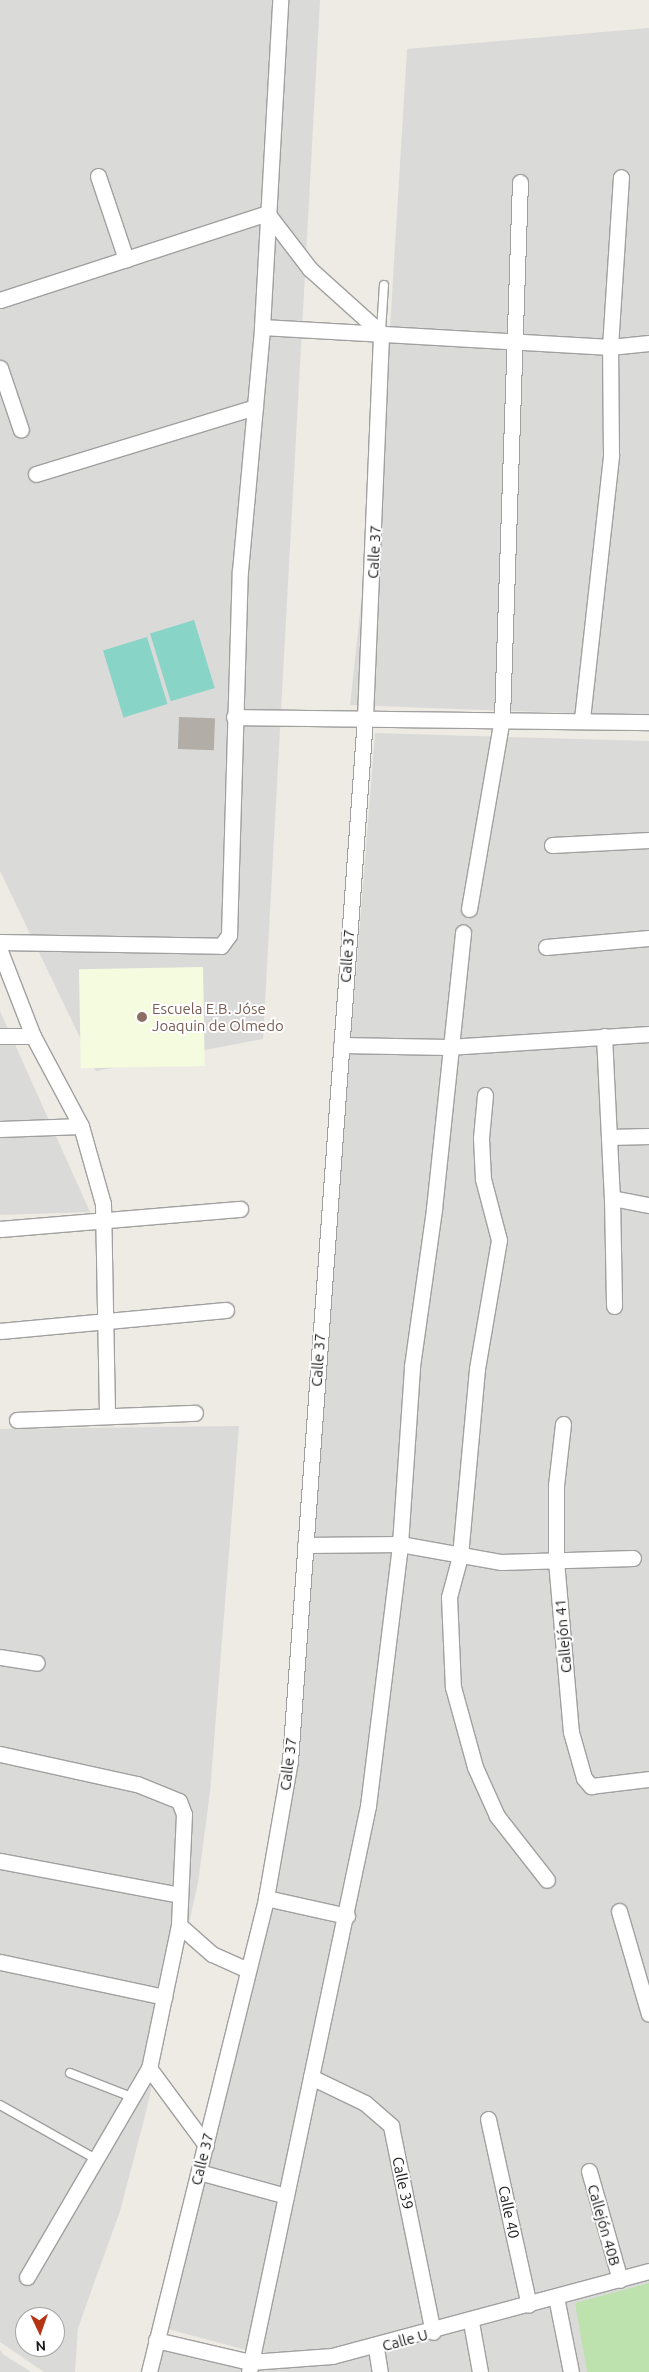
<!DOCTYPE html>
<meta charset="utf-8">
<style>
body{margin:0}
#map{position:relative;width:649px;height:2372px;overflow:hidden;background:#edebe3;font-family:Ubuntu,sans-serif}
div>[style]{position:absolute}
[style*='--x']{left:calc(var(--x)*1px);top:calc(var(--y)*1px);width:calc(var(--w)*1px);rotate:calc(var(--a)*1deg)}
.residential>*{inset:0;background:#dadad9}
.education>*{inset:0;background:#f5fbde;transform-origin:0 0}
.grass>*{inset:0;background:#bde2ae}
.pitch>*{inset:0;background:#88d4c6;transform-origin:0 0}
.building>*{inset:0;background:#b2ada6;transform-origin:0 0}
.roads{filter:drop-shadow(1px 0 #a0a0a0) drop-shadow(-1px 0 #a0a0a0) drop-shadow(0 1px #a0a0a0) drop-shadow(0 -1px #a0a0a0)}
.lane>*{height:8px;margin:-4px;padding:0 4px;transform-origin:4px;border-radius:4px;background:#fff}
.street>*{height:15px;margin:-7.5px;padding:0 7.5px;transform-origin:7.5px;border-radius:7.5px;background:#fff}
.dots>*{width:14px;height:14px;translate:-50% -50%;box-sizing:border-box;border:2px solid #fff;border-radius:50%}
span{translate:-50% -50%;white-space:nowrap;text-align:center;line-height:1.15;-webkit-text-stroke:4px #fff;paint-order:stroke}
.street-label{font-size:15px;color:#1c1c1c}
.education-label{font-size:15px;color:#785e54}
.left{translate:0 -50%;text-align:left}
.north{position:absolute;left:15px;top:2307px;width:50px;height:50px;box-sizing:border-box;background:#fff;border:1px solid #a4a4a4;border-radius:50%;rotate:177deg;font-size:14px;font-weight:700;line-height:20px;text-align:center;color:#1c1c1c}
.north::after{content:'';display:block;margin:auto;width:18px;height:22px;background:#b53414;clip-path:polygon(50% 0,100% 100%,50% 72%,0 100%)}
</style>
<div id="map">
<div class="residential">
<div style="clip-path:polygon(0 0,320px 0,263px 1039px,96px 1071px,0 871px)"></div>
<div style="clip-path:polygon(649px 28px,649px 716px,350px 705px,389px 345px,407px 49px)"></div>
<div style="clip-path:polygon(375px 733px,649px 741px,649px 2268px,351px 2345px,286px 2354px,246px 2350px,168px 2329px,277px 1890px,294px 1760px)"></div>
<div style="clip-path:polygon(0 1011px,90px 1212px,0 1215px)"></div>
<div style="clip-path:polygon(evenodd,239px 1426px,210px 1792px,198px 1883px,145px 2116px,120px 2211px,78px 2328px,75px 2372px,44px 2372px,0 2342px,0 1429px,239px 1426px,25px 2317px,55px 2317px,55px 2347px,25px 2347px,25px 2317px)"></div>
<div style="clip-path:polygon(649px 2273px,649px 2372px,147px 2372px,153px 2340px,266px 2365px)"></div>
<div style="clip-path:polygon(0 2350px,4px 2355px,31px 2372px,0 2372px)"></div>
</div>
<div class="education">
<div style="left:203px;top:967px;width:99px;height:124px;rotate:89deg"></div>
</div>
<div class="grass">
<div style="clip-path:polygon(649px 2283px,649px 2372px,587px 2372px,575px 2303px)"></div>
</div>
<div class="pitch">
<div style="left:194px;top:620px;width:71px;height:46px;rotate:73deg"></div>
<div style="left:147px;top:637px;width:70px;height:46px;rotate:73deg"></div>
</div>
<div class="building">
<div style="left:179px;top:717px;width:36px;height:32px;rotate:2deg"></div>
</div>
<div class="roads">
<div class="lane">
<div style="--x:381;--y:331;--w:46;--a:-86.3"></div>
<div style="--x:70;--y:2073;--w:63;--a:21.3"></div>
<div style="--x:0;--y:2105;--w:110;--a:29.4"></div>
</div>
<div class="street">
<div style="--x:98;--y:176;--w:88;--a:71.4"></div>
<div style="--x:0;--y:300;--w:281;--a:-18"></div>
<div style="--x:267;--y:213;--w:71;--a:52.5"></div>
<div style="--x:310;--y:269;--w:96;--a:42"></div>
<div style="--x:262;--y:327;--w:349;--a:3.3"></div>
<div style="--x:610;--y:347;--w:39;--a:-6"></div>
<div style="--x:0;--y:368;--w:65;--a:71.3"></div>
<div style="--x:36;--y:474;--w:229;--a:-17"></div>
<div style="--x:234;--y:717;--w:415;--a:0.7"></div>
<div style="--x:582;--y:719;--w:266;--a:-83.7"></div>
<div style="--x:611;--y:455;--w:108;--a:-90.5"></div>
<div style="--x:610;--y:347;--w:170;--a:-86.3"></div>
<div style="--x:552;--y:845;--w:97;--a:-3"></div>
<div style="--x:469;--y:909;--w:194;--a:-80.2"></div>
<div style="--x:502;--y:718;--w:536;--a:-88.08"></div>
<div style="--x:0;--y:942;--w:221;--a:1"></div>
<div style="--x:221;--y:946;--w:14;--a:-54"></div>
<div style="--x:229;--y:935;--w:364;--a:-88.3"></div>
<div style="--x:240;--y:571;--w:245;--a:-84.8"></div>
<div style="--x:262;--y:327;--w:327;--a:-86.8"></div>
<div style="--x:546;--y:947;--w:103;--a:-5"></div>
<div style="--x:0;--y:951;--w:91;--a:68.8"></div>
<div style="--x:33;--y:1036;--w:102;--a:61.9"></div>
<div style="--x:81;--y:1126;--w:81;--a:74.2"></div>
<div style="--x:103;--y:1204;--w:211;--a:88.9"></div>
<div style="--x:0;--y:1036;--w:33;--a:0"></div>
<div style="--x:604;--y:1036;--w:162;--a:87.2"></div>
<div style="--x:612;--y:1198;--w:38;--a:11"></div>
<div style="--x:341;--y:1045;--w:107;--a:1.1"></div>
<div style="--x:448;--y:1047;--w:201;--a:-3.7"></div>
<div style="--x:485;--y:1095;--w:43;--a:95.3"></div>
<div style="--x:481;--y:1138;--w:41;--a:87.2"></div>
<div style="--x:483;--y:1179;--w:63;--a:75.3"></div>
<div style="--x:499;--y:1240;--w:131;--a:99.7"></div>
<div style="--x:477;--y:1369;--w:188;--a:95.2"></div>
<div style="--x:460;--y:1556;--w:42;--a:105"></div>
<div style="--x:449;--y:1597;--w:90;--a:87.5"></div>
<div style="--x:453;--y:1687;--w:83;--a:74.6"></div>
<div style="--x:475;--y:1767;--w:54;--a:65.8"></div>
<div style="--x:497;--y:1816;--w:81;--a:52"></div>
<div style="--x:0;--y:1129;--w:81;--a:-2.1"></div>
<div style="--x:609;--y:1137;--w:40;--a:-1.4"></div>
<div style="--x:612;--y:1198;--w:108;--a:88.9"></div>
<div style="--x:0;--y:1229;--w:241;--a:-4.8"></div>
<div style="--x:0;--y:1331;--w:227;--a:-5.3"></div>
<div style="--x:17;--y:1420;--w:178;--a:-2.3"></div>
<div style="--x:563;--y:1424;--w:61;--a:96.5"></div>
<div style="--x:556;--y:1485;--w:76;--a:90"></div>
<div style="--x:556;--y:1561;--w:172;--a:85"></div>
<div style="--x:571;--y:1732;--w:48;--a:74.2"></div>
<div style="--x:584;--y:1778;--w:11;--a:49"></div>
<div style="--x:591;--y:1786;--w:58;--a:-6.9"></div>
<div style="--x:305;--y:1545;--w:95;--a:-0.6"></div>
<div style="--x:400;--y:1544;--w:103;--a:10.1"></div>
<div style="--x:501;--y:1562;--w:132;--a:-1.7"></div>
<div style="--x:0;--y:1657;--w:37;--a:9"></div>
<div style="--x:0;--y:1754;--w:140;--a:12.4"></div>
<div style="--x:137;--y:1784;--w:45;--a:22"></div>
<div style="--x:179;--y:1801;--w:14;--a:69"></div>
<div style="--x:184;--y:1814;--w:111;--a:92.6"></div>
<div style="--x:179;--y:1925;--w:44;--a:41.3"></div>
<div style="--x:212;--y:1954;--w:37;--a:24"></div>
<div style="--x:0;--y:1861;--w:183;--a:10.7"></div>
<div style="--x:266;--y:1898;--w:83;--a:12.5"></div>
<div style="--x:619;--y:1911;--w:107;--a:73.8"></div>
<div style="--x:179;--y:1925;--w:146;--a:101.8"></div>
<div style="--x:149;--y:2068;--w:96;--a:53.5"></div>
<div style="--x:0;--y:1962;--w:168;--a:12"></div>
<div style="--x:311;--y:2077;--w:60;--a:25.7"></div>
<div style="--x:365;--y:2103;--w:35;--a:41"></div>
<div style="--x:391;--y:2126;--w:210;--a:78.5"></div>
<div style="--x:488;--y:2119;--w:190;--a:77.6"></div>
<div style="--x:589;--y:2171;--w:113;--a:74.1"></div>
<div style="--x:199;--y:2172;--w:90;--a:15.4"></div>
<div style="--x:27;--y:2277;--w:242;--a:-59.7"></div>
<div style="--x:556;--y:2297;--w:76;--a:78.7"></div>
<div style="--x:471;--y:2322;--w:51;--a:79.8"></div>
<div style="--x:156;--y:2340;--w:97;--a:13.2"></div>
<div style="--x:250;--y:2362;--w:82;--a:-4.2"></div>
<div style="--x:332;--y:2356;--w:328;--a:-15"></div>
<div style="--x:376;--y:2348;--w:24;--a:81"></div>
<div style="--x:149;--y:2372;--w:488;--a:-76.1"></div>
<div style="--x:266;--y:1898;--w:139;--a:-80.1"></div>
<div style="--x:290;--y:1761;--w:1047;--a:-85.89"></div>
<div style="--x:365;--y:717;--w:384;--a:-87.6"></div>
<div style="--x:249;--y:2372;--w:578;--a:-78.13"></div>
<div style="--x:368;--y:1806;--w:264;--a:-83"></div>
<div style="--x:400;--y:1544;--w:178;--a:-86.1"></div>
<div style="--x:412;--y:1366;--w:159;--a:-82"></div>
<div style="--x:434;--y:1209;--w:278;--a:-84"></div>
</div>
</div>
<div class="dots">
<div style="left:142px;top:1017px;background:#8d6e63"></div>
</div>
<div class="street-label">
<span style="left:374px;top:552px;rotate:-87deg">Calle 37</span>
<span style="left:347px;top:956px;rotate:-86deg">Calle 37</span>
<span style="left:318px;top:1360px;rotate:-86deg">Calle 37</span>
<span style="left:563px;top:1636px;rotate:-95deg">Callejón 41</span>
<span style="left:288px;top:1764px;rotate:-83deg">Calle 37</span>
<span style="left:202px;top:2159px;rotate:-76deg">Calle 37</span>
<span style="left:403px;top:2183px;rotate:78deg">Calle 39</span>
<span style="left:509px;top:2212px;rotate:78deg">Calle 40</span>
<span style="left:604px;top:2225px;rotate:74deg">Callejón 40B</span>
<span style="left:405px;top:2340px;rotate:-15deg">Calle U</span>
</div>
<div class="education-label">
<span class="left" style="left:152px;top:1017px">Escuela E.B. Jóse<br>Joaquin de Olmedo</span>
</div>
<div class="north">N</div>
</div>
